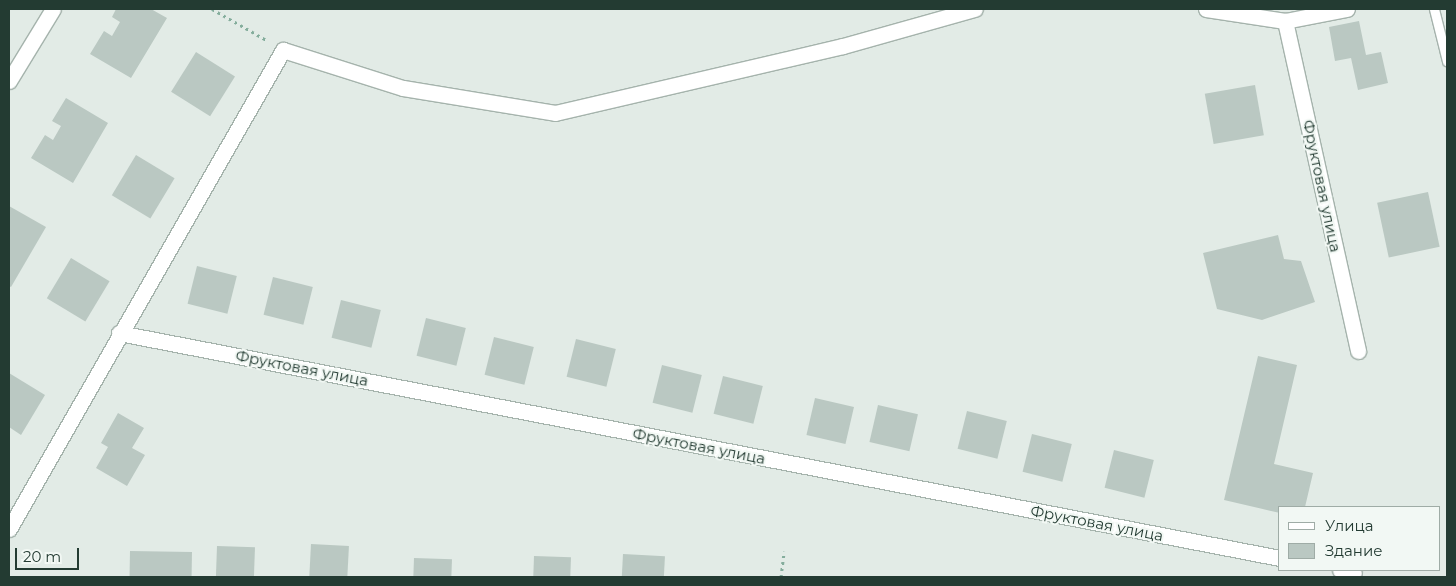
<!DOCTYPE html>
<meta charset="utf-8">
<style>
body{margin:0}
#map{position:relative;width:1456px;height:586px;overflow:hidden;background:#e2ebe6;font-family:Montserrat,sans-serif}
div>[style]{position:absolute}
[style*='--x']{left:calc(var(--x)*1px);top:calc(var(--y)*1px);width:calc(var(--w)*1px);rotate:calc(var(--a)*1deg)}
.building>*{inset:0;background:#bac8c2;transform-origin:0 0}
.path>*{height:3px;margin-top:-1.5px;transform-origin:0;background:repeating-linear-gradient(90deg,#84ad9c 0 2.5px,transparent 0 6.5px)}
.roads{filter:drop-shadow(1px 0 #a5b3ac) drop-shadow(-1px 0 #a5b3ac) drop-shadow(0 1px #a5b3ac) drop-shadow(0 -1px #a5b3ac)}
.lane>*{height:9px;margin:-4.5px;padding:0 4.5px;transform-origin:4.5px;border-radius:4.5px;background:#fff}
.street>*{height:15px;margin:-7.5px;padding:0 7.5px;transform-origin:7.5px;border-radius:7.5px;background:#fff}
span{translate:-50% -50%;white-space:nowrap;text-align:center;line-height:1.15;-webkit-text-stroke:4px #f2f8f4;paint-order:stroke}
.street-label{font-size:15px;color:#233b32}
.frame{position:absolute;inset:0;border:10px solid #233b32;pointer-events:none}
.legend{position:absolute;left:1278px;top:506px;width:162px;height:65px;box-sizing:border-box;background:#f2f8f4;border:1px solid #9faca6;margin:0;padding:6px 9px;list-style:none;font-size:15px;color:#233b32}
.legend li{display:flex;align-items:center;gap:10px;height:25px}
.legend b{width:25px;border:1px solid #9faca6}
.scale{position:absolute;left:15px;top:548px;width:64px;height:22px;box-sizing:border-box;border:2px solid #233b32;border-top:0;padding-left:6px;font-size:15px;line-height:18px;white-space:nowrap;color:#233b32;-webkit-text-stroke:4px #f2f8f4;paint-order:stroke}
</style>
<div id="map">
<div class="building">
<div style="clip-path:polygon(116px 9px,151px 9px,167px 18px,131px 78px,90px 54px,104px 31px,112px 36px,120px 22px,112px 17px)"></div>
<div style="clip-path:polygon(1359px 21px,1366px 55px,1381px 52px,1388px 83px,1358px 90px,1351px 58px,1335px 61px,1329px 27px)"></div>
<div style="left:196px;top:52px;width:46px;height:47px;rotate:32deg"></div>
<div style="left:1255px;top:85px;width:51px;height:51px;rotate:80deg"></div>
<div style="clip-path:polygon(66px 98px,108px 123px,73px 183px,31px 158px,45px 135px,53px 140px,61px 126px,52px 121px)"></div>
<div style="left:136px;top:155px;width:45px;height:47px;rotate:31deg"></div>
<div style="left:1428px;top:192px;width:56px;height:52px;rotate:78deg"></div>
<div style="clip-path:polygon(9px 206px,46px 227px,11px 287px,9px 286px)"></div>
<div style="clip-path:polygon(1278px 235px,1284px 259px,1301px 261px,1315px 302px,1262px 320px,1217px 309px,1203px 253px)"></div>
<div style="left:71px;top:258px;width:45px;height:47px;rotate:31deg"></div>
<div style="left:197px;top:266px;width:41px;height:39px;rotate:14deg"></div>
<div style="left:273px;top:277px;width:41px;height:39px;rotate:14deg"></div>
<div style="left:341px;top:300px;width:41px;height:39px;rotate:14deg"></div>
<div style="left:426px;top:318px;width:41px;height:39px;rotate:14deg"></div>
<div style="left:494px;top:337px;width:41px;height:39px;rotate:14deg"></div>
<div style="left:576px;top:339px;width:41px;height:39px;rotate:14deg"></div>
<div style="clip-path:polygon(1258px 356px,1297px 365px,1274px 464px,1313px 473px,1305px 507px,1280px 507px,1280px 513px,1224px 500px)"></div>
<div style="left:662px;top:365px;width:41px;height:39px;rotate:14deg"></div>
<div style="clip-path:polygon(9px 373px,45px 395px,21px 435px,9px 427px)"></div>
<div style="left:723px;top:376px;width:41px;height:39px;rotate:14deg"></div>
<div style="left:815px;top:398px;width:40px;height:38px;rotate:13deg"></div>
<div style="left:878px;top:405px;width:41px;height:38px;rotate:13deg"></div>
<div style="left:967px;top:411px;width:41px;height:39px;rotate:14deg"></div>
<div style="clip-path:polygon(118px 413px,144px 428px,132px 448px,145px 455px,127px 486px,96px 468px,108px 447px,101px 443px)"></div>
<div style="left:1032px;top:434px;width:41px;height:39px;rotate:14deg"></div>
<div style="left:1114px;top:450px;width:41px;height:39px;rotate:14deg"></div>
<div style="left:311px;top:544px;width:38px;height:33px;rotate:3deg"></div>
<div style="left:217px;top:546px;width:38px;height:31px;rotate:2deg"></div>
<div style="left:130px;top:551px;width:62px;height:26px;rotate:1deg"></div>
<div style="left:623px;top:554px;width:42px;height:23px;rotate:3deg"></div>
<div style="left:534px;top:556px;width:37px;height:21px;rotate:2deg"></div>
<div style="left:414px;top:558px;width:38px;height:19px;rotate:2deg"></div>
</div>
<div class="path">
<div style="--x:212;--y:9;--w:64;--a:29.7"></div>
<div style="--x:781;--y:577;--w:26;--a:-83"></div>
</div>
<div class="roads">
<div class="lane">
<div style="--x:1434;--y:9;--w:54;--a:76"></div>
</div>
<div class="street">
<div style="--x:1206;--y:9;--w:80;--a:8.6"></div>
<div style="--x:1285;--y:21;--w:63;--a:-11"></div>
<div style="--x:1285;--y:21;--w:338;--a:77.5"></div>
<div style="--x:9;--y:81;--w:84;--a:-58.6"></div>
<div style="--x:119;--y:333;--w:1183;--a:10.97"></div>
<div style="--x:9;--y:529;--w:552;--a:-60.23"></div>
<div style="--x:283;--y:50;--w:126;--a:17.6"></div>
<div style="--x:403;--y:88;--w:154;--a:9.3"></div>
<div style="--x:555;--y:113;--w:296;--a:-13.1"></div>
<div style="--x:843;--y:46;--w:137;--a:-15.7"></div>
<div style="--x:1340;--y:570;--w:14;--a:12"></div>
</div>
</div>
<div class="street-label">
<span style="left:1322px;top:186px;rotate:78deg">Фруктовая улица</span>
<span style="left:302px;top:368px;rotate:11deg">Фруктовая улица</span>
<span style="left:699px;top:446px;rotate:11deg">Фруктовая улица</span>
<span style="left:1097px;top:523px;rotate:11deg">Фруктовая улица</span>
</div>
<div class="frame"></div>
<ul class="legend">
<li><b style="height:6px;background:#fff"></b>Улица</li>
<li><b style="height:14px;background:#bac8c2"></b>Здание</li>
</ul>
<div class="scale">20 m</div>
</div>
